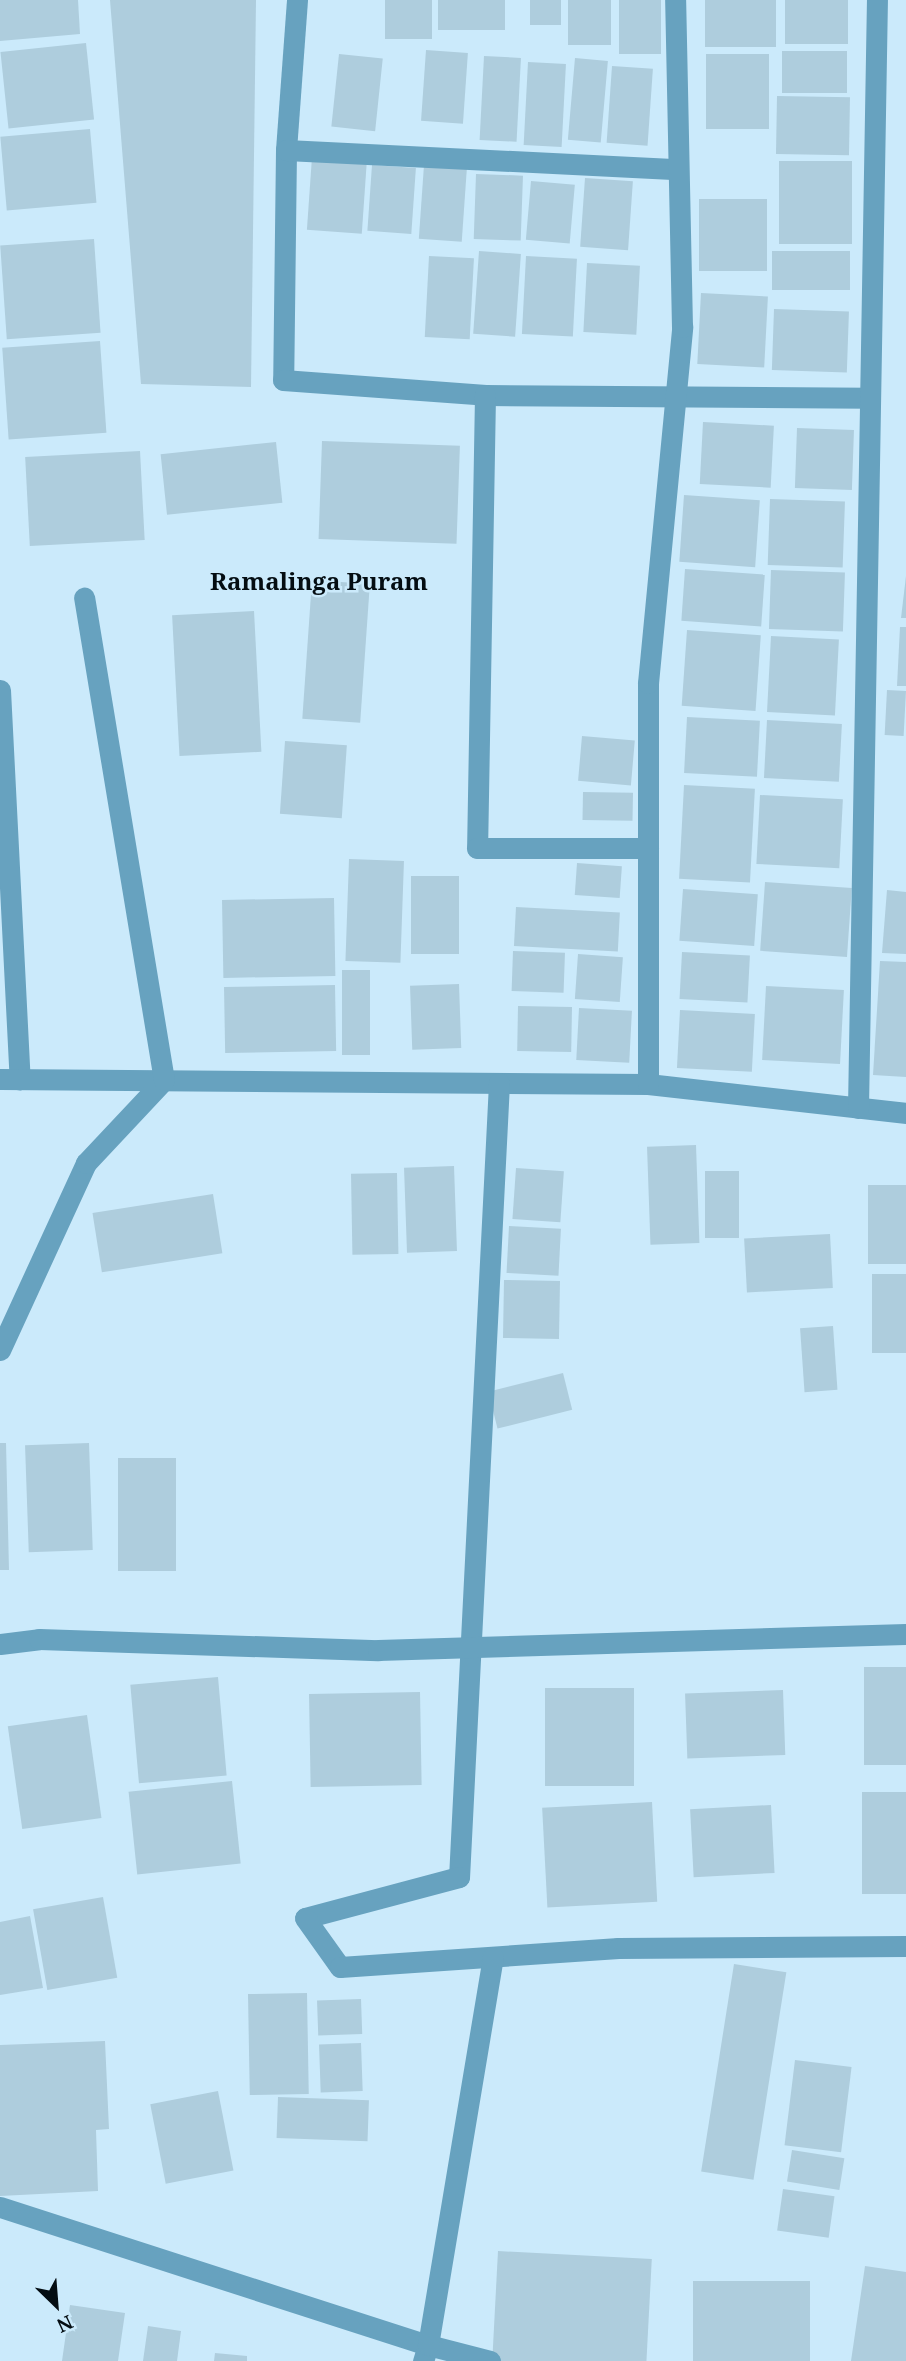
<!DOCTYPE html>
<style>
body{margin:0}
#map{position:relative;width:906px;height:2361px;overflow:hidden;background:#cbeafb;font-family:"Noto Serif",serif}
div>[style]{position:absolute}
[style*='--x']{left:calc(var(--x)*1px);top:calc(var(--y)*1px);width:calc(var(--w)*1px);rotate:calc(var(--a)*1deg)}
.building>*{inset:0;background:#aecddd;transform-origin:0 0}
.minor>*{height:21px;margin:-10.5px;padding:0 10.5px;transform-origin:10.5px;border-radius:10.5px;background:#67a2bf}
span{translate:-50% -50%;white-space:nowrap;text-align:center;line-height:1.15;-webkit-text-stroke:5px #cbeafb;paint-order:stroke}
.quarter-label{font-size:24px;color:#040d12;font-weight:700}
.north{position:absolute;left:21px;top:2270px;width:70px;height:70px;-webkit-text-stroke:5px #cbeafb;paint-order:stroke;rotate:155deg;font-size:19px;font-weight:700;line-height:28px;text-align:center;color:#040d12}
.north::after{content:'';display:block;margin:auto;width:24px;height:32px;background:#040d12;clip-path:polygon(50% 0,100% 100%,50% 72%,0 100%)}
</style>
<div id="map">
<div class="building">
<div style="clip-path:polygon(0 0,78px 0,80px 34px,0 41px)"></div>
<div style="clip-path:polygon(110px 0,256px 0,251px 387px,141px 384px)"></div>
<div style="left:385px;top:0;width:47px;height:39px"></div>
<div style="left:438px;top:0;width:67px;height:30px"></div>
<div style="left:530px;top:0;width:31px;height:25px"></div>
<div style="left:568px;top:0;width:43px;height:45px"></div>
<div style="left:619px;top:0;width:42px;height:54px"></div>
<div style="left:705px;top:0;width:71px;height:47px"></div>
<div style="left:785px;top:0;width:63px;height:44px"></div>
<div style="left:86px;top:43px;width:77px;height:86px;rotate:84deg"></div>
<div style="left:426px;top:50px;width:42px;height:71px;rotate:4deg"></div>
<div style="left:782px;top:51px;width:65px;height:42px"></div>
<div style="left:339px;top:54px;width:44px;height:73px;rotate:6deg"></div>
<div style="left:706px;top:54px;width:63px;height:75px"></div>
<div style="left:484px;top:56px;width:37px;height:84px;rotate:3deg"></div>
<div style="left:575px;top:58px;width:33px;height:82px;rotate:5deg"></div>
<div style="left:528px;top:62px;width:38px;height:83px;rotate:3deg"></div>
<div style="left:612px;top:66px;width:41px;height:77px;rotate:4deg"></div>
<div style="left:777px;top:96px;width:73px;height:58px;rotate:1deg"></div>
<div style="left:90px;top:129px;width:74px;height:90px;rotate:85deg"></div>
<div style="left:312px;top:157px;width:55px;height:73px;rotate:4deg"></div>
<div style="left:779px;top:161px;width:73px;height:83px"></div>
<div style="left:372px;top:165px;width:44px;height:66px;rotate:4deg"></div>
<div style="left:424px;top:165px;width:43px;height:74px;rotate:4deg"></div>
<div style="left:476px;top:174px;width:47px;height:65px;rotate:2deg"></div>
<div style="left:585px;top:178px;width:48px;height:69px;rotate:4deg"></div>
<div style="left:531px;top:181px;width:44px;height:59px;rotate:5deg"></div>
<div style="left:699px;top:199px;width:68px;height:72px"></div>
<div style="left:94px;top:239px;width:94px;height:94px;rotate:86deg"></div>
<div style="left:479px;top:251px;width:42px;height:83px;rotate:4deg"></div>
<div style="left:772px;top:251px;width:78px;height:39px"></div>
<div style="left:429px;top:256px;width:45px;height:81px;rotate:3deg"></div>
<div style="left:526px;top:256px;width:51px;height:78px;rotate:3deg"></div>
<div style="left:587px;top:263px;width:53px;height:69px;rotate:3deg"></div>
<div style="left:701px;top:293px;width:67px;height:71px;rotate:3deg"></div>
<div style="left:774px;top:309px;width:75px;height:61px;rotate:2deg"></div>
<div style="left:100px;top:341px;width:92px;height:98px;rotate:86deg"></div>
<div style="left:703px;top:422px;width:71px;height:62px;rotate:3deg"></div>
<div style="left:797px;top:428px;width:57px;height:60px;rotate:2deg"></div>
<div style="left:322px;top:441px;width:138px;height:98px;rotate:2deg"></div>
<div style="left:276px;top:442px;width:61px;height:116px;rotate:84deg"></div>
<div style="left:140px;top:451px;width:89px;height:115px;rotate:87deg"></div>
<div style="left:684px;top:495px;width:76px;height:67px;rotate:4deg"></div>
<div style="left:770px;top:499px;width:75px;height:66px;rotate:2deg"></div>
<div style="left:685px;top:569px;width:80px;height:52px;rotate:4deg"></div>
<div style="left:771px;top:570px;width:74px;height:59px;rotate:2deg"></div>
<div style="clip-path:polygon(906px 576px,906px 618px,901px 618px)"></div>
<div style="left:312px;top:580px;width:58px;height:139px;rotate:4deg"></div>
<div style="left:254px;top:611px;width:141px;height:82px;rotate:87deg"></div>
<div style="clip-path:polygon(900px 627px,906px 627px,906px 686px,897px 686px)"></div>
<div style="left:687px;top:630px;width:74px;height:76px;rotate:4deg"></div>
<div style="left:771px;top:636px;width:68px;height:76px;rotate:3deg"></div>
<div style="left:887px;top:690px;width:19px;height:45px;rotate:3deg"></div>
<div style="left:687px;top:717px;width:73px;height:56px;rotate:3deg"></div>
<div style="left:767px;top:720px;width:75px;height:58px;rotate:3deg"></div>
<div style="left:582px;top:736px;width:53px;height:45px;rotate:5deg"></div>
<div style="left:285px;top:741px;width:62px;height:73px;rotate:4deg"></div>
<div style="left:684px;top:785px;width:71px;height:94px;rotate:3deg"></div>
<div style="left:583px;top:792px;width:50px;height:28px;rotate:1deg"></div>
<div style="left:760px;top:795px;width:83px;height:69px;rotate:3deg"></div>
<div style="left:349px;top:859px;width:55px;height:102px;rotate:2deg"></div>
<div style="left:577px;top:863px;width:45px;height:32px;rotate:4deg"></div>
<div style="left:411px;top:876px;width:48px;height:78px"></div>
<div style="left:765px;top:882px;width:87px;height:69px;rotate:4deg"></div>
<div style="left:683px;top:889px;width:75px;height:52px;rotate:4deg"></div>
<div style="clip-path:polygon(887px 890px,906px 892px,906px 954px,882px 953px)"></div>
<div style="left:334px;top:898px;width:78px;height:112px;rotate:89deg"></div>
<div style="left:516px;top:907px;width:104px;height:39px;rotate:3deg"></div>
<div style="left:513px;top:951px;width:52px;height:40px;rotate:2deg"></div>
<div style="left:682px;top:952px;width:68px;height:47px;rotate:3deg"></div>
<div style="left:578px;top:954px;width:45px;height:45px;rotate:4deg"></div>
<div style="clip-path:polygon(880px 961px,906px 962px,906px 1077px,873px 1075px)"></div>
<div style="left:342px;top:970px;width:28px;height:85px"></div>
<div style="left:459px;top:984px;width:64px;height:49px;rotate:88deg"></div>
<div style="left:335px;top:985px;width:66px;height:111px;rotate:89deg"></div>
<div style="left:766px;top:986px;width:78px;height:74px;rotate:3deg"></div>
<div style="left:518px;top:1006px;width:54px;height:45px;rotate:1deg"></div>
<div style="left:579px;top:1008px;width:53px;height:52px;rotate:3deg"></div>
<div style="left:680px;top:1010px;width:75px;height:58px;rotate:3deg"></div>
<div style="left:696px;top:1145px;width:98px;height:49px;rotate:88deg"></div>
<div style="left:454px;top:1166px;width:85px;height:50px;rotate:88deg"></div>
<div style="left:516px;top:1168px;width:48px;height:51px;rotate:4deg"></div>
<div style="left:705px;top:1171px;width:34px;height:67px"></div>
<div style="left:397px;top:1173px;width:81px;height:46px;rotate:89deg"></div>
<div style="left:868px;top:1185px;width:38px;height:79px"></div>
<div style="left:213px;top:1194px;width:60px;height:122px;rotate:81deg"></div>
<div style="left:509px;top:1226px;width:52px;height:47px;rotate:3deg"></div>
<div style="left:830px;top:1234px;width:54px;height:86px;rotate:87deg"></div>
<div style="left:906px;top:1274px;width:79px;height:34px;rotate:90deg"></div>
<div style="left:504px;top:1280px;width:56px;height:58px;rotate:1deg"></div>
<div style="left:833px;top:1326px;width:64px;height:33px;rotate:86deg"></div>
<div style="left:563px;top:1373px;width:38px;height:77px;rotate:76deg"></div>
<div style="clip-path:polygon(0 1443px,6px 1443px,9px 1570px,0 1570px)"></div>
<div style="left:89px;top:1443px;width:107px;height:64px;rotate:88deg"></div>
<div style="left:176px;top:1458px;width:113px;height:58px;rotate:90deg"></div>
<div style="left:906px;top:1667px;width:98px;height:42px;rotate:90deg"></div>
<div style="left:218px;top:1677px;width:99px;height:88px;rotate:85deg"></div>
<div style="left:545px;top:1688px;width:89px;height:98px"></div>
<div style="left:783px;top:1690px;width:65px;height:98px;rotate:88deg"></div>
<div style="left:420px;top:1692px;width:93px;height:111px;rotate:89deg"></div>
<div style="left:87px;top:1715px;width:104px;height:80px;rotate:82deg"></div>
<div style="left:232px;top:1781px;width:83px;height:104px;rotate:84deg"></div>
<div style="left:906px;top:1792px;width:102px;height:44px;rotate:90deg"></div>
<div style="left:652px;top:1802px;width:100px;height:110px;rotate:87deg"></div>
<div style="left:771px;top:1805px;width:68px;height:81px;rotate:87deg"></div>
<div style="left:103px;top:1897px;width:82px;height:71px;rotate:80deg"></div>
<div style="clip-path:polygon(30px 1916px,43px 1988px,0 1995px,0 1922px)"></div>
<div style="left:734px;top:1964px;width:53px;height:210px;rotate:9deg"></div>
<div style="left:307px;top:1993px;width:101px;height:59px;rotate:89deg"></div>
<div style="left:361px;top:1999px;width:35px;height:44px;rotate:88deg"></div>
<div style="clip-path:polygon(105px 2041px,109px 2129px,96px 2130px,98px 2191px,0 2196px,0 2045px)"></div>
<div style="left:361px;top:2043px;width:48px;height:42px;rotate:88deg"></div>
<div style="left:795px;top:2060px;width:57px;height:86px;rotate:7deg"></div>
<div style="left:218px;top:2091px;width:81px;height:69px;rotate:79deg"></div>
<div style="left:278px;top:2097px;width:91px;height:41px;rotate:2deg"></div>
<div style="left:792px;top:2150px;width:53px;height:32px;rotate:9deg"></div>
<div style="left:783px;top:2189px;width:52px;height:42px;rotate:8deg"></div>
<div style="left:498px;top:2251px;width:154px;height:110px;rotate:3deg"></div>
<div style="clip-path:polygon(865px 2266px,906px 2272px,906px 2361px,851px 2361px)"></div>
<div style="left:810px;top:2281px;width:80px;height:117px;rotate:90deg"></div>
<div style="clip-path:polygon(70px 2305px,125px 2313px,118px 2361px,62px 2361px)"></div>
<div style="clip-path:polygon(148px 2326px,181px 2331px,177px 2361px,143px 2361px)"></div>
<div style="clip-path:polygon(215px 2353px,247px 2356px,247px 2361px,214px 2361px)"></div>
</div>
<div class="minor">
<div style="--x:297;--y:0;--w:150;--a:94.2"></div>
<div style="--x:286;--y:150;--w:230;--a:90.7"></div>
<div style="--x:283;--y:380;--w:203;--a:4.2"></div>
<div style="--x:485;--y:395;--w:383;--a:0.4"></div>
<div style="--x:286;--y:150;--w:392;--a:2.8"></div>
<div style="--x:485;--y:395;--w:453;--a:91"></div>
<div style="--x:477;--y:848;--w:171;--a:0"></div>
<div style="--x:0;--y:690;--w:390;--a:87.1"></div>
<div style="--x:0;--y:1079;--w:648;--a:0.44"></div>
<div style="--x:648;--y:1084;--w:260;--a:6.4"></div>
<div style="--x:499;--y:1083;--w:795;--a:92.88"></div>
<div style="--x:459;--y:1877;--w:159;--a:165.1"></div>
<div style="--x:305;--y:1918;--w:60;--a:54.5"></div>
<div style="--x:340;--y:1967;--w:279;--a:-3.9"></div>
<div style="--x:618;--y:1948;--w:288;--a:-0.4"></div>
<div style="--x:648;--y:1084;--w:401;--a:-90"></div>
<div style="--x:648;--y:683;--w:358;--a:-84.5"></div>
<div style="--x:682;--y:327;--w:327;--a:-91.2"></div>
<div style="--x:858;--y:1108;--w:1108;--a:-89.02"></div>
<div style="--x:0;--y:1350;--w:206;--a:-65.3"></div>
<div style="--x:86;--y:1163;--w:114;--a:-46.8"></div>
<div style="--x:164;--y:1080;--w:489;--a:-99.4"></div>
<div style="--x:0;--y:1644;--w:39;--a:-7"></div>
<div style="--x:39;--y:1639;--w:339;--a:1.9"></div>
<div style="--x:378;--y:1650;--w:528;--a:-1.74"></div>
<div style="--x:0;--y:2207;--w:450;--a:17.9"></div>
<div style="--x:428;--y:2345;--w:17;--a:107"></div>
<div style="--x:490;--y:2361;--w:64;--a:-165.5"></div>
<div style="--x:428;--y:2345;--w:393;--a:-80.5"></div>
</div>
<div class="quarter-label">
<span style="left:319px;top:581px">Ramalinga Puram</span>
</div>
<div class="north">N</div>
</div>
